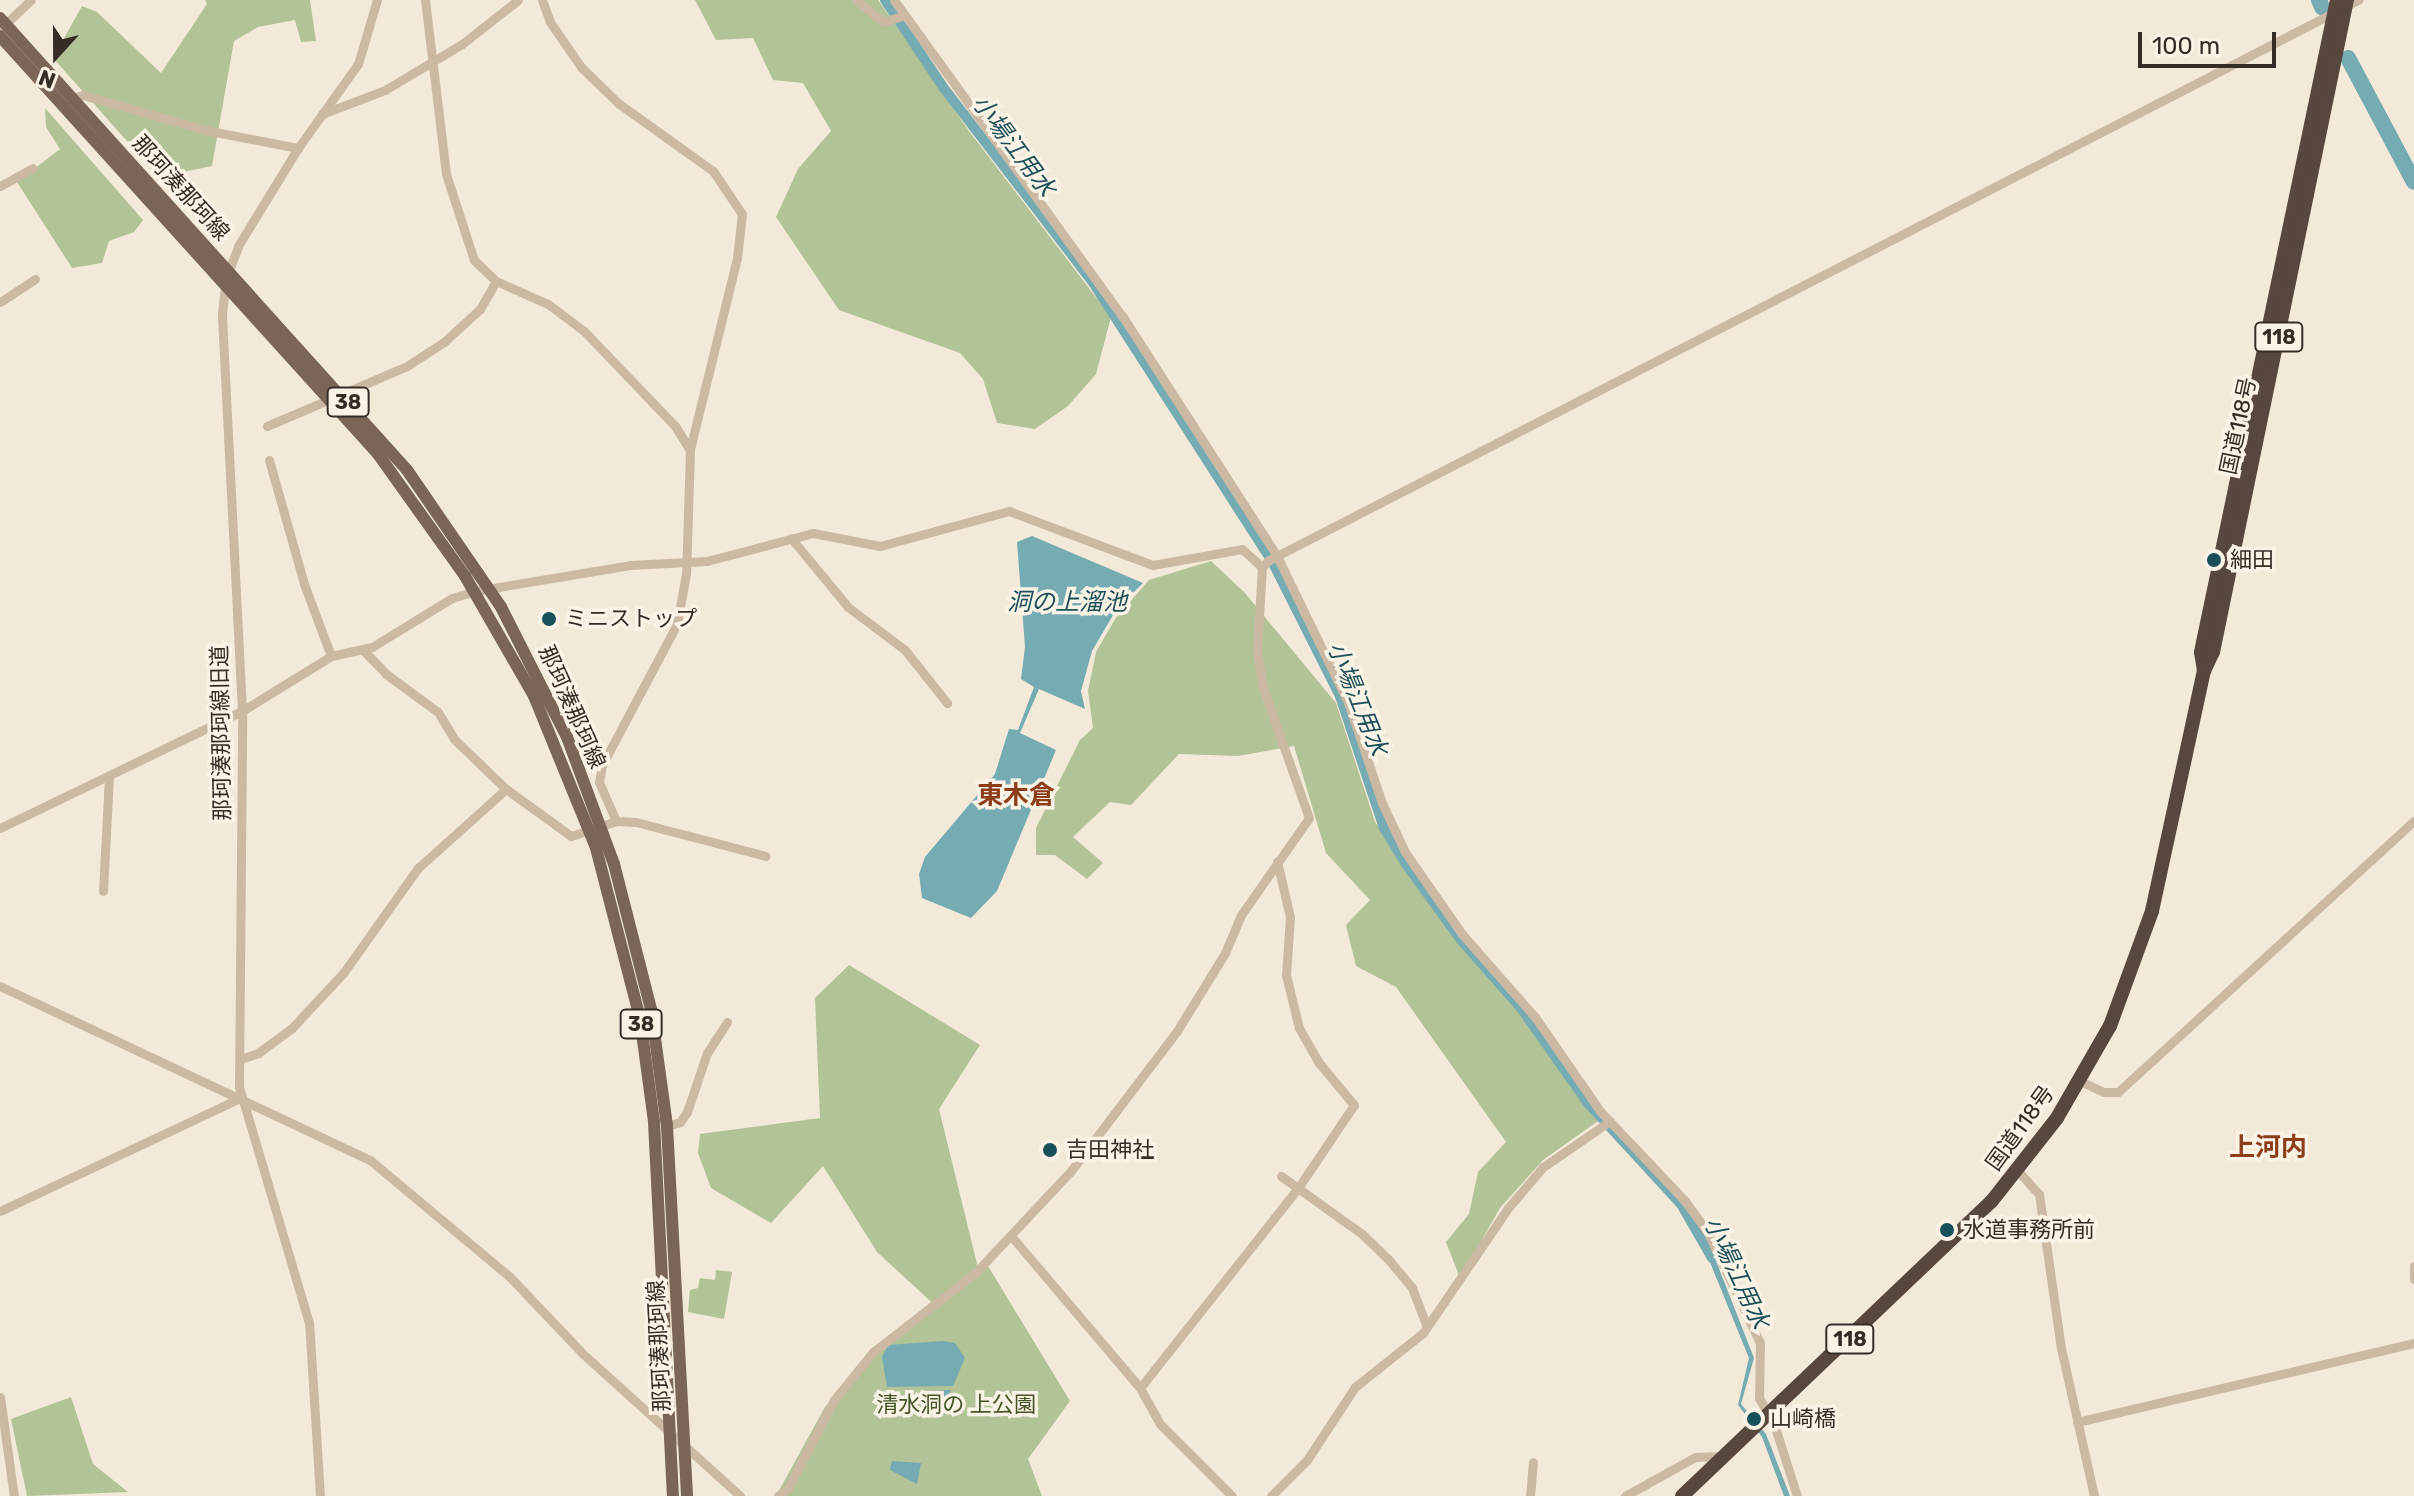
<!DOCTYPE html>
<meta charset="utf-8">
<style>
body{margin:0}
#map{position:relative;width:2414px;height:1496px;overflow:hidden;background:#f3e9d8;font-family:Rubik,"Noto Sans JP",sans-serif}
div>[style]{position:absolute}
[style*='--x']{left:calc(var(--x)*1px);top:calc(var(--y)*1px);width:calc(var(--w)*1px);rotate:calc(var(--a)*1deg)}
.green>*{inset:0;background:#b1c397}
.water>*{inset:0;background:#75abb2}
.canal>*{height:10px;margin:-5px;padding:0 5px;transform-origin:5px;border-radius:5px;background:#75abb2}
.river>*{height:16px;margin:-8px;padding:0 8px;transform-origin:8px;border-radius:8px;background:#75abb2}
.minor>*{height:9px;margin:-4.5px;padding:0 4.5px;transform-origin:4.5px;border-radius:4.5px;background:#ccb9a3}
.major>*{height:12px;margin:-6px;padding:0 6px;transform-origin:6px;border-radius:6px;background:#7a6556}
.highway>*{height:14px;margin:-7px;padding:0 7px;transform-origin:7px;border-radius:7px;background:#58473c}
.dots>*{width:22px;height:22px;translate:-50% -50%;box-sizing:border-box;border:4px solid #faf2e5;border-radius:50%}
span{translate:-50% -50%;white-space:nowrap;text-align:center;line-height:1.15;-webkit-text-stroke:7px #faf2e5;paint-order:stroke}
.shield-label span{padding:2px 6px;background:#faf2e5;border:2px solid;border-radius:6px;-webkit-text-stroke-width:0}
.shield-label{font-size:20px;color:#362c26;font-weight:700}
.street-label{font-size:22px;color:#362c26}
.poi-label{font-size:22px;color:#362c26}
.left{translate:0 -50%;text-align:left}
.park-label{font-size:22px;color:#425628}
.water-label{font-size:24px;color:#19515b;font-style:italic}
.quarter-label{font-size:26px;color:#8b3e19;font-weight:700}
.north{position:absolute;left:16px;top:16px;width:80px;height:80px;-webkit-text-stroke:6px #faf2e5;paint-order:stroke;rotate:201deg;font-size:22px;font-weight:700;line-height:32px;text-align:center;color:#362c26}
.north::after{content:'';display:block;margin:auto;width:28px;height:36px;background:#362c26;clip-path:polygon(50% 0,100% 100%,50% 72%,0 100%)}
.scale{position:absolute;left:2138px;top:32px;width:138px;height:36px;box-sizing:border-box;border:4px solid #362c26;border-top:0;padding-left:10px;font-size:24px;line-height:28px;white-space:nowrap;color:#362c26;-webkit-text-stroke:6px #faf2e5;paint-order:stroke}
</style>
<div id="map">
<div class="green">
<div style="clip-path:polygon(205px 0,310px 0,316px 41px,301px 42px,295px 20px,258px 27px,234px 41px,212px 166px,159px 177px,53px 58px,82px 6px,97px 12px,161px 73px,207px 4px)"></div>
<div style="clip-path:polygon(695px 0,878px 0,969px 131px,1111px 317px,1096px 374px,1068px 406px,1035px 429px,997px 423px,983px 379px,960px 353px,839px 310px,776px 217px,798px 169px,831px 131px,803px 83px,773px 80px,753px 38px,716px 40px)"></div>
<div style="clip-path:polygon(45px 108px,143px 220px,134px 232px,109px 241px,102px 263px,72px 268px,17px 182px,60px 149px,46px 127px)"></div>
<div style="clip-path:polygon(1211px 561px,1245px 593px,1336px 703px,1375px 822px,1456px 937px,1523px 1012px,1598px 1121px,1543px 1160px,1500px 1208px,1460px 1278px,1446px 1242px,1469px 1214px,1478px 1172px,1506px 1142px,1396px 987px,1356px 966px,1346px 925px,1370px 900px,1326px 853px,1294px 746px,1238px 756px,1179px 754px,1131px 805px,1110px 802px,1073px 837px,1103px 863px,1087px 879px,1055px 855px,1036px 855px,1036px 828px,1080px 740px,1093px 728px,1088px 691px,1096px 652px,1115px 619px,1149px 580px)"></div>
<div style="clip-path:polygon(849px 965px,980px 1045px,939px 1109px,979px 1272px,988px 1266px,1070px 1401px,1028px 1459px,1042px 1496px,776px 1496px,825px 1407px,887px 1341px,938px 1308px,877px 1252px,823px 1166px,771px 1223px,711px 1188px,698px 1153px,700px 1134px,820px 1118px,815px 998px)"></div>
<div style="clip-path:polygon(716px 1270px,732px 1272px,724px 1319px,688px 1312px,690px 1290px,698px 1288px,700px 1278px,715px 1280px)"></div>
<div style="clip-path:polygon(71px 1397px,93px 1464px,128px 1492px,27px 1496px,11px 1419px)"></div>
</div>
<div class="water">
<div style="clip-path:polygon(1032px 536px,1143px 583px,1116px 610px,1092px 651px,1081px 691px,1085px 709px,1039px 689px,1020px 733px,1056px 750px,997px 891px,971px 918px,922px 898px,919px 874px,925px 857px,995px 774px,1009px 729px,1018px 730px,1034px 687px,1021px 679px,1025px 647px,1017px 542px)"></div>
<div style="clip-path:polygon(1711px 1248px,1754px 1358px,1741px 1404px,1766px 1434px,1790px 1496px,1784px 1496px,1762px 1437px,1738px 1405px,1749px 1358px,1705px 1250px)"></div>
<div style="clip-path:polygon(943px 1341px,955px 1343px,965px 1358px,953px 1386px,887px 1387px,882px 1357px,888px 1345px)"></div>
<div style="clip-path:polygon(951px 1390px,944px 1415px,926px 1413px,929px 1391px)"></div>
<div style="clip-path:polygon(892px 1461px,921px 1463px,917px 1484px,890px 1470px)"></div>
</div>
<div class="canal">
<div style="--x:885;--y:0;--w:105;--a:56.3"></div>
<div style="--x:943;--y:87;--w:245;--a:52.5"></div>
<div style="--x:1092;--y:281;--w:335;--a:57.3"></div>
<div style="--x:1273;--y:563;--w:149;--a:63.3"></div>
<div style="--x:1340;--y:696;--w:139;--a:71.6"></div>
<div style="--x:1384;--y:828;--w:42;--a:58.6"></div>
<div style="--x:1406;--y:864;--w:94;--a:54.1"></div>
<div style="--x:1461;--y:940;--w:91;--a:48.6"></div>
<div style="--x:1521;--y:1008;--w:116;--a:54.8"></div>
<div style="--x:1588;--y:1103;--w:137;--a:47.4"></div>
<div style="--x:1681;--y:1204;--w:62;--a:60.1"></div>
</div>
<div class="river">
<div style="--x:2319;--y:0;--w:8;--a:67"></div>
<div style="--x:2348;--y:58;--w:140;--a:62"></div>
</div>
<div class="minor">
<div style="--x:425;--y:0;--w:175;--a:83.1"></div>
<div style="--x:446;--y:174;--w:90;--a:72"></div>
<div style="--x:474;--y:260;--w:30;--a:44"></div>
<div style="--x:496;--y:281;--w:57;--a:23.9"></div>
<div style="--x:548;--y:304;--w:45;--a:36.9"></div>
<div style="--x:584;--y:331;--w:132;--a:46.2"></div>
<div style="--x:675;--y:426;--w:28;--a:58"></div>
<div style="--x:542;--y:0;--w:23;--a:70"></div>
<div style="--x:550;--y:22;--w:55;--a:55.4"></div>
<div style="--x:581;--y:67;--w:52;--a:44.2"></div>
<div style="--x:618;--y:103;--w:117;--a:35.6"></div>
<div style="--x:713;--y:171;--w:52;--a:56"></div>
<div style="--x:742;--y:214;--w:44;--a:96.5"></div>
<div style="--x:737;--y:258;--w:198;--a:103.8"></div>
<div style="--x:690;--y:450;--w:124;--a:91.8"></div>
<div style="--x:686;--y:574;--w:51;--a:100.2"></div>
<div style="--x:677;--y:624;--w:160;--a:118"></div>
<div style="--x:602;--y:765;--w:17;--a:100"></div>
<div style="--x:599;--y:782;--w:43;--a:66.4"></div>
<div style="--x:856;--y:0;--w:35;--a:39"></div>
<div style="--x:883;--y:22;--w:22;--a:-18"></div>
<div style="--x:894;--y:0;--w:391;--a:54.2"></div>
<div style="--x:1123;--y:317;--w:282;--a:57.2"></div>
<div style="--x:1276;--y:554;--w:165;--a:64.1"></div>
<div style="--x:1348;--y:702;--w:107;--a:71.4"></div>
<div style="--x:1382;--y:803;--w:54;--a:64.9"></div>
<div style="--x:1405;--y:852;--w:100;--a:55.2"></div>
<div style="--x:1462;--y:934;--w:111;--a:48.7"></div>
<div style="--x:1535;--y:1017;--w:114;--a:55.3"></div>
<div style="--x:1600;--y:1111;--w:124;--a:46.6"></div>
<div style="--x:1685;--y:1201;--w:39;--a:54"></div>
<div style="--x:1708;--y:1233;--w:122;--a:64.7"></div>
<div style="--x:1760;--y:1343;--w:55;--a:91"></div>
<div style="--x:1759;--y:1398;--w:30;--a:60"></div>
<div style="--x:1774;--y:1424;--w:76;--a:72.3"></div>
<div style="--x:0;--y:29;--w:42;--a:-43.1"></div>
<div style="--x:72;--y:98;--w:11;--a:-15"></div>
<div style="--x:83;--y:95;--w:127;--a:16"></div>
<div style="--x:205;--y:130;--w:95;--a:11"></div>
<div style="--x:322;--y:114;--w:67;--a:-20.9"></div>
<div style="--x:385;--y:90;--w:90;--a:-30.9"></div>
<div style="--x:462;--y:44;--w:71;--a:-38.2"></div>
<div style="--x:0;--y:186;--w:37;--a:-29"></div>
<div style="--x:0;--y:302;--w:42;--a:-33.3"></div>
<div style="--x:267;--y:426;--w:152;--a:-23.2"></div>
<div style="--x:407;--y:366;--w:44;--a:-33"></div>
<div style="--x:444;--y:342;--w:49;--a:-42.5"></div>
<div style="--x:480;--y:309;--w:32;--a:-60"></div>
<div style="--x:269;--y:460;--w:129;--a:74.2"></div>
<div style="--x:304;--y:584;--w:77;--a:69.4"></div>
<div style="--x:791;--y:538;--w:89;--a:50.4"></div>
<div style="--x:848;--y:607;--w:71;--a:37"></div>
<div style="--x:905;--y:650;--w:68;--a:51.6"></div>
<div style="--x:363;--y:650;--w:33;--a:46"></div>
<div style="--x:386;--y:674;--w:64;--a:36.2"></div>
<div style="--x:438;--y:712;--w:31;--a:59"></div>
<div style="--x:454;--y:739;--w:72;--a:43.9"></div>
<div style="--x:506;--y:789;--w:80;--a:35.9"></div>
<div style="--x:571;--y:836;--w:47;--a:-18.4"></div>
<div style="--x:616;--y:821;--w:20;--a:3"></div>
<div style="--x:636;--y:822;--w:134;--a:14.7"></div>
<div style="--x:0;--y:828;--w:269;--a:-25.8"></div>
<div style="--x:242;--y:711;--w:105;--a:-31.7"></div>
<div style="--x:331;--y:656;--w:42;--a:-12.4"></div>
<div style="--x:372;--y:647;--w:94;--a:-31.5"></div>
<div style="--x:452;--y:598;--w:24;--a:-17"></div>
<div style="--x:475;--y:591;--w:157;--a:-9.5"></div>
<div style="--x:630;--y:565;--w:77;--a:-3"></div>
<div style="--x:707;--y:561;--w:110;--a:-14.8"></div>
<div style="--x:813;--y:533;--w:68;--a:11"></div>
<div style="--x:880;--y:546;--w:134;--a:-15.2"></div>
<div style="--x:1009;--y:511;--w:154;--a:20.6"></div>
<div style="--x:1153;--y:565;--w:90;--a:-10.2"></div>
<div style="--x:1242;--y:549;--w:27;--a:42"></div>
<div style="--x:103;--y:891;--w:113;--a:-87"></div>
<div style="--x:0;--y:986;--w:409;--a:25.2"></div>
<div style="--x:370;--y:1160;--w:182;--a:39.9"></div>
<div style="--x:510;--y:1277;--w:105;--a:46.5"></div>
<div style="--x:582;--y:1353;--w:213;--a:42.1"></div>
<div style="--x:240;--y:1059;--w:19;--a:-18"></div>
<div style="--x:258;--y:1053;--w:42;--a:-36.3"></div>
<div style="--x:292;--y:1028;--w:76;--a:-47.1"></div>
<div style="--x:344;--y:972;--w:128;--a:-54.6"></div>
<div style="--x:418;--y:868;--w:118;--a:-41.9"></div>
<div style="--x:2080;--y:1081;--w:26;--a:25"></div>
<div style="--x:2104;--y:1092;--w:14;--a:0"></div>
<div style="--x:2118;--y:1092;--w:401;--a:-42.5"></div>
<div style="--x:667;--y:1126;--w:14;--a:-17"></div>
<div style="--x:680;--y:1122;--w:12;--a:-55"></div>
<div style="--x:687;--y:1112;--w:62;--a:-71.3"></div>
<div style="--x:707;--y:1053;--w:37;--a:-57"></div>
<div style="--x:2018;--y:1171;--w:31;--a:48"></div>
<div style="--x:2039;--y:1194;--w:156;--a:81.9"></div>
<div style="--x:2061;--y:1348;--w:152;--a:77.4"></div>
<div style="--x:1281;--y:1176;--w:100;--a:35.6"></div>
<div style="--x:1362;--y:1234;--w:36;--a:44"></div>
<div style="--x:1388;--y:1259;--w:38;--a:50"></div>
<div style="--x:1412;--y:1288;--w:40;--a:69"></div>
<div style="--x:0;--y:1211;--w:263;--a:-25.2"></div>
<div style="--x:1012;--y:1237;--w:198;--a:49.7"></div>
<div style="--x:1140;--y:1388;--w:41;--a:60.9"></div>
<div style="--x:1160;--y:1424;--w:102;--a:45"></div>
<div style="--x:2414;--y:1266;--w:13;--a:90"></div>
<div style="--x:1140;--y:1388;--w:255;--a:-51.7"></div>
<div style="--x:1298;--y:1188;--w:100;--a:-56"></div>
<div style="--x:1354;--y:1105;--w:55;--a:-129.8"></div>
<div style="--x:1319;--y:1063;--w:40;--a:-119.7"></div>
<div style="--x:1299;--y:1028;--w:55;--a:-103.8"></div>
<div style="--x:1286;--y:975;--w:58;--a:-86.1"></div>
<div style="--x:1290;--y:917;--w:57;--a:-103.1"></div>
<div style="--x:0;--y:1397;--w:100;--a:82"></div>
<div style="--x:2077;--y:1422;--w:346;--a:-13.2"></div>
<div style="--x:320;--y:1496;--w:173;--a:-93.6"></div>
<div style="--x:309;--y:1323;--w:246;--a:-106.5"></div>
<div style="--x:239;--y:1087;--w:376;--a:-89.5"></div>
<div style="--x:242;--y:711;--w:398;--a:-92.9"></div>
<div style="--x:222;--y:314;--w:36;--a:-84"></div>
<div style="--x:226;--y:278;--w:34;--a:-69"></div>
<div style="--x:238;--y:246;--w:115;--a:-58.5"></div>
<div style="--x:298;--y:148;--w:103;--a:-54.5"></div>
<div style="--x:358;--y:64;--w:67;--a:-73.5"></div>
<div style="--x:778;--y:1496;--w:13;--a:-39"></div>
<div style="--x:788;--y:1488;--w:99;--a:-62.4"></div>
<div style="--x:834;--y:1400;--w:62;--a:-50.9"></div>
<div style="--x:873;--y:1352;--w:130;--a:-37.8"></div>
<div style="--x:976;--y:1272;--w:137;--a:-46.8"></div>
<div style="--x:1070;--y:1172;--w:177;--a:-52.8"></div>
<div style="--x:1177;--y:1031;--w:92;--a:-58.4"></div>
<div style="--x:1225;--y:953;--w:41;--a:-67.2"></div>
<div style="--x:1241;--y:915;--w:118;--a:-55"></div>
<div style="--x:1309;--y:818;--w:138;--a:-109.5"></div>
<div style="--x:1263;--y:688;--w:37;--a:-99"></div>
<div style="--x:1257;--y:651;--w:84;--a:-86.6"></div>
<div style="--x:1262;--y:567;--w:10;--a:-45"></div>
<div style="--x:1269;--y:560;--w:1225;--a:-27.21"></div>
<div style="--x:1271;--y:1496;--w:51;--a:-45"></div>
<div style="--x:1307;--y:1460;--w:87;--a:-56.7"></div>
<div style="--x:1355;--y:1387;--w:87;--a:-38.5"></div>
<div style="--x:1423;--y:1333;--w:151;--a:-55.8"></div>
<div style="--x:1508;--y:1208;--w:54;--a:-49.5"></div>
<div style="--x:1543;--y:1167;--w:81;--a:-34.5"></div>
<div style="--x:1530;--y:1496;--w:34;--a:-85"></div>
<div style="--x:1625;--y:1496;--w:80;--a:-29.1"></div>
<div style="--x:1695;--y:1457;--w:31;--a:-2"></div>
</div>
<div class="major">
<div style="--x:0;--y:18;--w:608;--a:48"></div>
<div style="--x:407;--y:470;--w:166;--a:55.5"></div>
<div style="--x:501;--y:607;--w:146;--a:63.1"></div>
<div style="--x:567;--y:737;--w:135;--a:69.7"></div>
<div style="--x:614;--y:864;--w:150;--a:75.7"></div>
<div style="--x:651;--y:1009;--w:118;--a:82.2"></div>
<div style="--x:667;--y:1126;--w:371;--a:86.9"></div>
<div style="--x:0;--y:36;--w:564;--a:47.88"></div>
<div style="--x:378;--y:454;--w:150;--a:54.5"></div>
<div style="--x:465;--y:576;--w:138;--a:60.1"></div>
<div style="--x:534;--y:696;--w:164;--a:67.8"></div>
<div style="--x:596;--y:848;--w:176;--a:75.5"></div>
<div style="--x:640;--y:1018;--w:105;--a:82.3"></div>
<div style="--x:654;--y:1122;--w:374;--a:87.1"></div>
</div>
<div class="highway">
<div style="--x:2204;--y:671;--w:19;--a:-99"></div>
<div style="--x:2201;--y:652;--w:666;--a:-78.22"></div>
<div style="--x:1682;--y:1496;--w:427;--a:-43.6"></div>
<div style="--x:1991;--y:1202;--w:107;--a:-51.8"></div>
<div style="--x:2057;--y:1118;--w:106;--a:-60.1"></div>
<div style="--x:2110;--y:1026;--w:122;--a:-69.9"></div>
<div style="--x:2152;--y:911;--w:246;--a:-77.8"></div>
<div style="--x:2204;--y:671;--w:21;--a:-65"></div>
<div style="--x:2213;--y:652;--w:666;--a:-78.39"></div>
</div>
<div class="dots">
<div style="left:2214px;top:560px;background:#19515b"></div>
<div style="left:549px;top:619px;background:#19515b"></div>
<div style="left:1050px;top:1150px;background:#19515b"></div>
<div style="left:1947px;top:1230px;background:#19515b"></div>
<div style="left:1754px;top:1419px;background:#19515b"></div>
</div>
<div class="shield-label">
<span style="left:2279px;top:337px">118</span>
<span style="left:348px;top:402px">38</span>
<span style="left:641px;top:1024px">38</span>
<span style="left:1850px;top:1339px">118</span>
</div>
<div class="street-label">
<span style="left:181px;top:188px;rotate:48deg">那珂湊那珂線</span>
<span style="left:2238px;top:426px;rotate:-78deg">国道118号</span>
<span style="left:572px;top:707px;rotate:66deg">那珂湊那珂線</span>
<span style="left:221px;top:733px;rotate:-91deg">那珂湊那珂線旧道</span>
<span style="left:2020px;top:1128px;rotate:-54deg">国道118号</span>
<span style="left:659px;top:1346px;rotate:-93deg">那珂湊那珂線</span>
</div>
<div class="poi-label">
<span class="left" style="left:2230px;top:560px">細田</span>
<span class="left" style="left:565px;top:619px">ミニストップ</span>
<span class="left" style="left:1066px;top:1150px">吉田神社</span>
<span class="left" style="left:1963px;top:1230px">水道事務所前</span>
<span class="left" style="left:1770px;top:1419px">山崎橋</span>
</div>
<div class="park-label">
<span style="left:956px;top:1405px">清水洞の 上公園</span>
</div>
<div class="water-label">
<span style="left:1013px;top:146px;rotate:53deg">小場江用水</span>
<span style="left:1067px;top:603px">洞の上溜池</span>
<span style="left:1357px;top:699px;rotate:68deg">小場江用水</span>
<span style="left:1736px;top:1273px;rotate:65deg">小場江用水</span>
</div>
<div class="quarter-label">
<span style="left:1016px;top:796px">東木倉</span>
<span style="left:2268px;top:1148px">上河内</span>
</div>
<div class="north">N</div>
<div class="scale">100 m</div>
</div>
